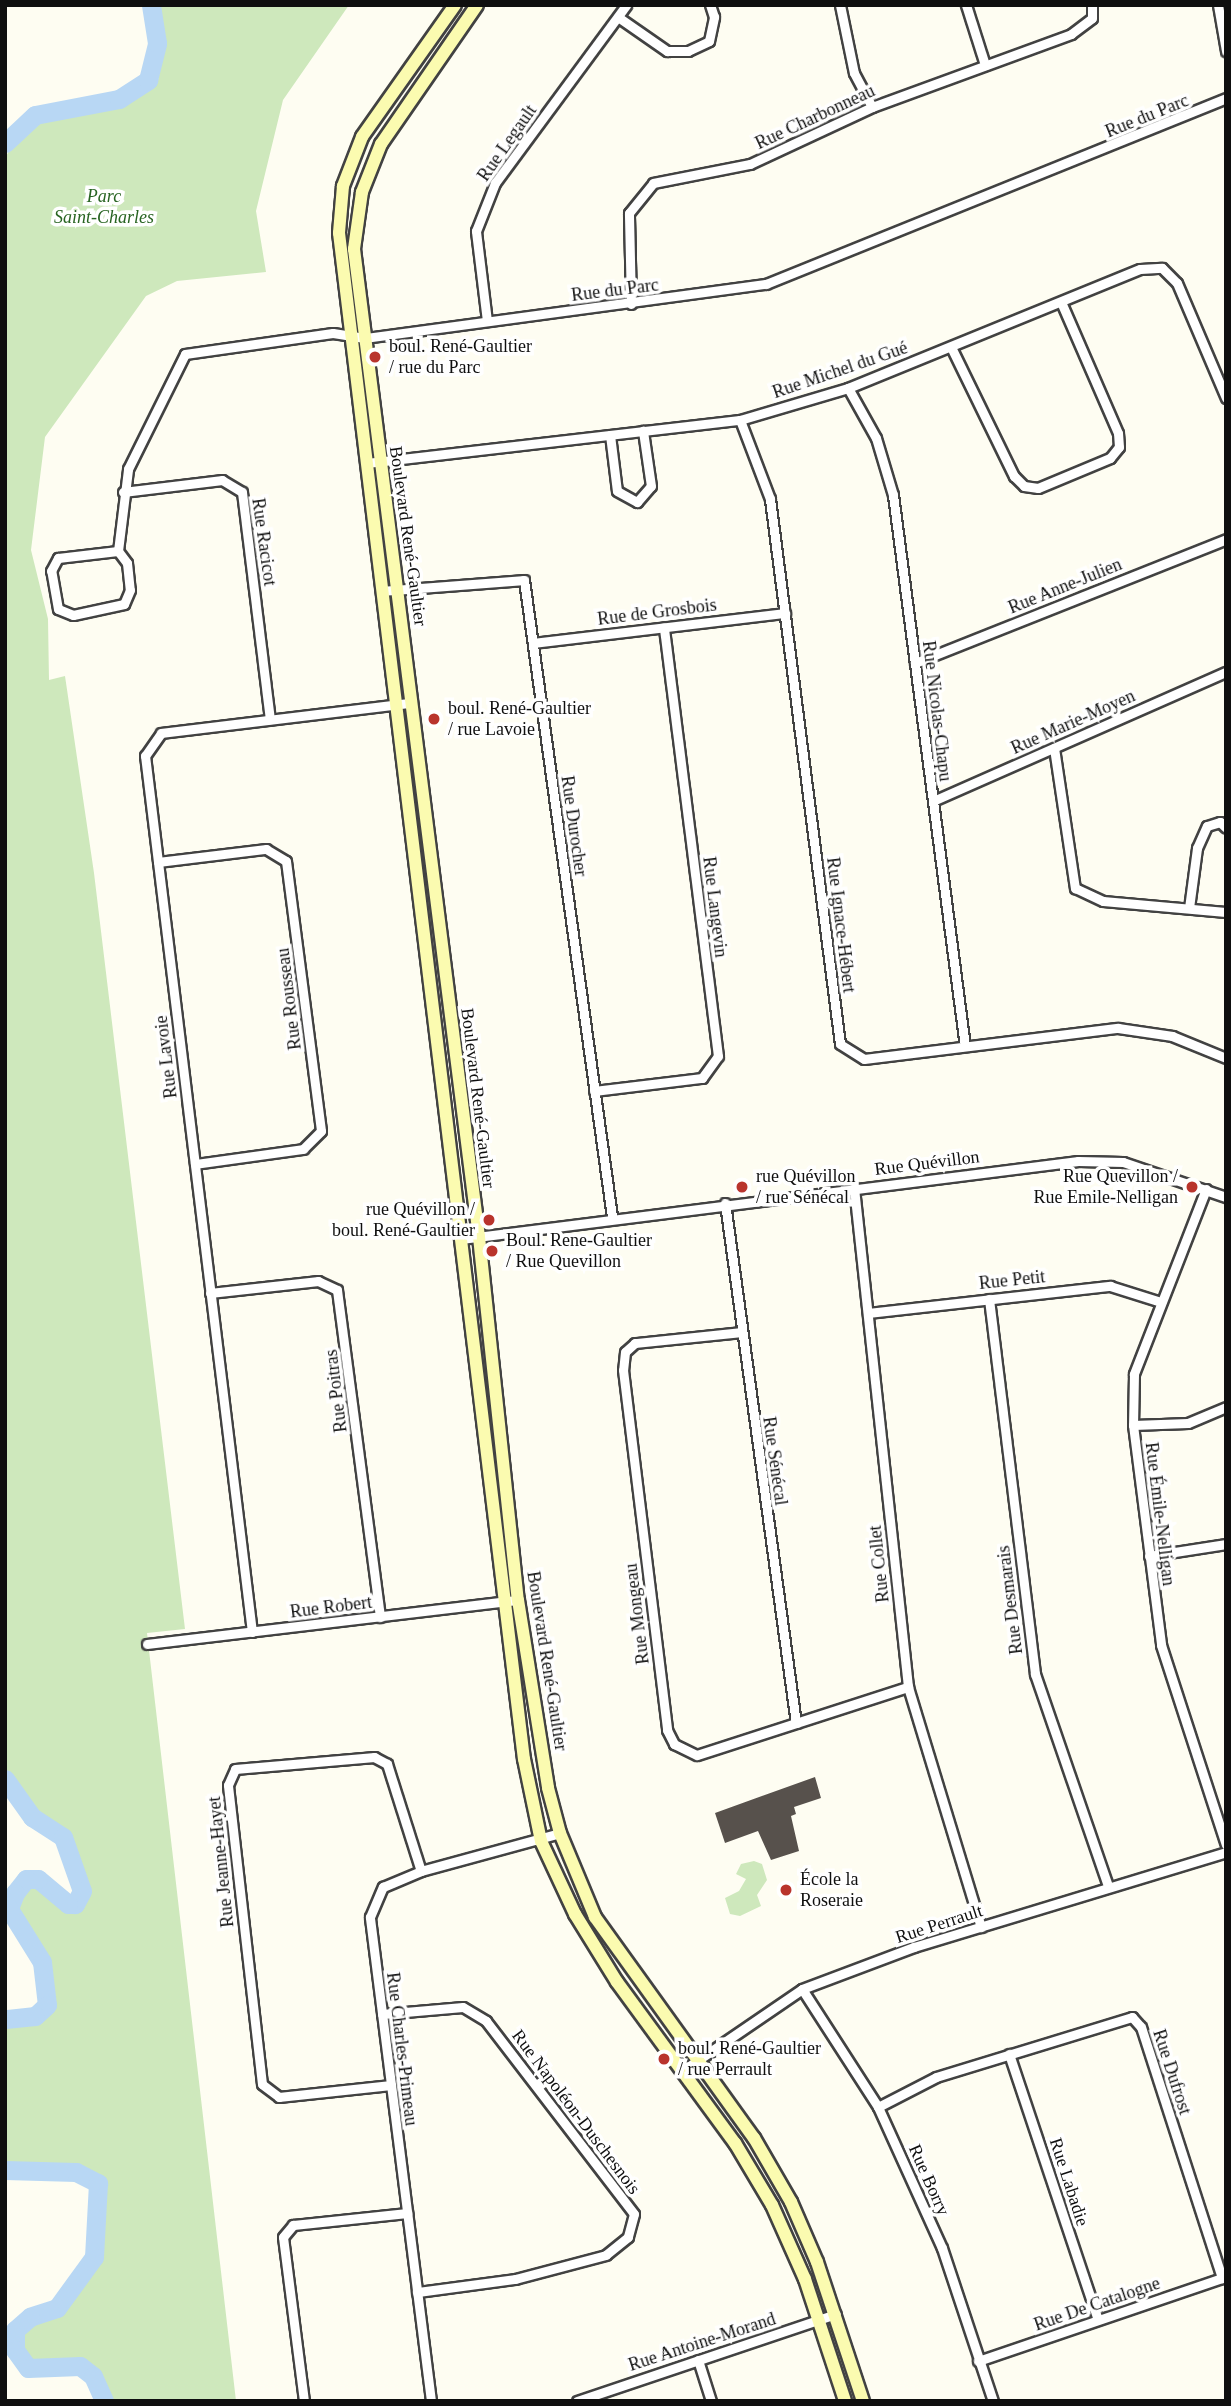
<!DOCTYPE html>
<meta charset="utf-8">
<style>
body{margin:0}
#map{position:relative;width:1231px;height:2406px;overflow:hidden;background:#fefdf2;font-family:"Times New Roman",serif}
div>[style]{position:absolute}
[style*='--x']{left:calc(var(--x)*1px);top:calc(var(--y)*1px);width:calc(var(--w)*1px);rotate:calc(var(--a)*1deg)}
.green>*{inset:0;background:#cee8bc}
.river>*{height:19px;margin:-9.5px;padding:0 9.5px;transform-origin:9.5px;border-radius:9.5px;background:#b8d7f4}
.building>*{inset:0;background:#57514c}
.roads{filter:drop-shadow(2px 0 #424242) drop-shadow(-2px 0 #424242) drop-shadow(0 2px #424242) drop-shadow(0 -2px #424242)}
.street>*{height:9px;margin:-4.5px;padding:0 4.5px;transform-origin:4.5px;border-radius:4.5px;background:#fff}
.secondary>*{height:12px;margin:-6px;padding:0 6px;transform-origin:6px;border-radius:6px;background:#fbfbb0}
.dots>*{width:19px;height:19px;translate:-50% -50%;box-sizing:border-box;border:4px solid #fff;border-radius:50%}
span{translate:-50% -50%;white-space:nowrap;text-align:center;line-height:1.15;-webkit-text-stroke:7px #fff;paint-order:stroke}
.street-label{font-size:18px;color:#0f0f0f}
.park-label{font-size:18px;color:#286422;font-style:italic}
.poi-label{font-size:18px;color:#0f0f0f}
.left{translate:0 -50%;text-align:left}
.right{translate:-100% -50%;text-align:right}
.frame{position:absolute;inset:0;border:7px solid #0f0f0f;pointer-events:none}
</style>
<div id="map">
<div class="green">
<div style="clip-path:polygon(155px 5px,349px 5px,283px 100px,256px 211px,266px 272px,177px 281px,146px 296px,45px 437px,31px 550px,48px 619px,49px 680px,65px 676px,94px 873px,185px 1629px,147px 1633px,236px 2401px,104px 2401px,93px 2376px,80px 2366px,28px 2368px,15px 2350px,15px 2330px,30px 2317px,57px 2308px,94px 2257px,98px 2184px,76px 2172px,5px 2170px,5px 2019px,35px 2016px,47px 2005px,48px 1985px,42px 1962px,9px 1909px,26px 1879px,38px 1879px,68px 1904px,75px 1904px,82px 1891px,63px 1837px,32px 1817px,5px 1779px,5px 158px,14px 142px,41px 121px,115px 107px,149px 91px,158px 80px,165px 44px)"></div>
<div style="clip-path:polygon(754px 1861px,762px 1864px,767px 1880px,757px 1895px,761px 1906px,740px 1916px,730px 1914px,725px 1898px,739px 1891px,746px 1879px,736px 1874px,741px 1864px)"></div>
</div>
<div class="river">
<div style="--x:5;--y:143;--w:41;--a:-43"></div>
<div style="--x:35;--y:115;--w:86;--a:-10.8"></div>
<div style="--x:119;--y:99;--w:35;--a:-33"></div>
<div style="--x:148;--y:80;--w:38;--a:-76"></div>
<div style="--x:157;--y:43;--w:38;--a:-99"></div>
<div style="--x:5;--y:1779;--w:47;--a:54.6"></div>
<div style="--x:32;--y:1817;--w:37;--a:33"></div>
<div style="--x:63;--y:1837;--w:57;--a:70.6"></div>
<div style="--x:82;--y:1891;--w:15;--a:118"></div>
<div style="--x:75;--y:1904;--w:7;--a:180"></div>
<div style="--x:68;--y:1904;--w:39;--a:-140"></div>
<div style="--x:38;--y:1879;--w:12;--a:180"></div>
<div style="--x:26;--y:1879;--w:18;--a:128"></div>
<div style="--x:15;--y:1893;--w:17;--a:111"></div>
<div style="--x:9;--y:1909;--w:62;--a:58.1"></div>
<div style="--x:42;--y:1962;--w:43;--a:83.4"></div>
<div style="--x:47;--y:2005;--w:16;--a:137"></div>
<div style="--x:35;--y:2016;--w:30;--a:174"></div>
<div style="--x:5;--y:2170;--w:71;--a:1.6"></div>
<div style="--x:76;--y:2172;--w:25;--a:27"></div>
<div style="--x:98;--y:2183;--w:74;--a:93.1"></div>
<div style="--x:94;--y:2257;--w:63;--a:126"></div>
<div style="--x:57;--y:2308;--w:28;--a:162"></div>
<div style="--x:30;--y:2317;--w:20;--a:139"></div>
<div style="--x:15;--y:2330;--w:20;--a:90"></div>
<div style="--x:15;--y:2350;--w:22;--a:54"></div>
<div style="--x:28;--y:2368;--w:52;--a:-2.2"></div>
<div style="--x:80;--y:2366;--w:16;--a:38"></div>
<div style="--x:93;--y:2376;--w:27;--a:66"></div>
</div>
<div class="building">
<div style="clip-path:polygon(815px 1777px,821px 1798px,794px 1807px,796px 1814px,791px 1816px,799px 1851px,771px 1860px,758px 1831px,725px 1843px,715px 1813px)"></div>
</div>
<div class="roads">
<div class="street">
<div style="--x:840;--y:5;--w:69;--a:78.4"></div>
<div style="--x:854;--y:73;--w:38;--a:62"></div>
<div style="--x:966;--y:5;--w:63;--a:72.4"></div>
<div style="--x:1218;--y:5;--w:47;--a:80.1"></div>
<div style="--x:618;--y:17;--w:60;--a:34.8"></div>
<div style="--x:667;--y:51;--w:21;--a:0"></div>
<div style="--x:688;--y:51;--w:23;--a:-25"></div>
<div style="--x:709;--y:41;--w:25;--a:-78"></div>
<div style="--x:714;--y:17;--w:13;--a:-108"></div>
<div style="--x:631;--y:304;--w:91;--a:-91.3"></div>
<div style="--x:629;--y:213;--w:38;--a:-51"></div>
<div style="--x:653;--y:183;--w:99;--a:-11.1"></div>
<div style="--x:750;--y:164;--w:135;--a:-25"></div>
<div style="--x:872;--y:107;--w:212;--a:-20.1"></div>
<div style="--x:1071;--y:34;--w:26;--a:-37"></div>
<div style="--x:1092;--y:18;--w:13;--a:-90"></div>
<div style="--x:487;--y:321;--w:91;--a:-97"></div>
<div style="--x:476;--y:231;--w:52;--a:-68.4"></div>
<div style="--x:495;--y:183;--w:221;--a:-53.6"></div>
<div style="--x:951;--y:347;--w:144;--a:64"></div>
<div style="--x:1014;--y:476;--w:14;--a:45"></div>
<div style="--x:1024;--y:486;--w:14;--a:8"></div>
<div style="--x:1038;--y:488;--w:78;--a:-22.6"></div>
<div style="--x:1110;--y:458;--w:14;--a:-51"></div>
<div style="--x:1119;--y:447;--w:14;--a:-94"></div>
<div style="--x:1118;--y:433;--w:143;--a:-113.5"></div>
<div style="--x:848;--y:388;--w:57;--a:60.8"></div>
<div style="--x:876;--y:438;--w:59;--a:73.4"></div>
<div style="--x:893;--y:495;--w:556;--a:82.56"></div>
<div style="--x:740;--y:420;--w:85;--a:69.2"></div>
<div style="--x:770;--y:499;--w:549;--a:82.68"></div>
<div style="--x:840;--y:1044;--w:28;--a:32"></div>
<div style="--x:864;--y:1059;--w:256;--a:-7"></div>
<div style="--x:1118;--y:1028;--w:55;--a:8.4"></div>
<div style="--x:1172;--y:1036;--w:58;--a:22.2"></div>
<div style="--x:610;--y:435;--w:56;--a:82.9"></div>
<div style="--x:617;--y:491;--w:23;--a:29"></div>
<div style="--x:637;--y:502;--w:21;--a:-49"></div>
<div style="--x:651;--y:486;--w:56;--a:-98.3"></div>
<div style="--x:367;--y:463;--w:375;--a:-6.6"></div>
<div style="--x:740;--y:420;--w:113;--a:-16.5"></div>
<div style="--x:848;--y:388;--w:315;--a:-22.2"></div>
<div style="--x:1140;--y:269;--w:22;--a:-3"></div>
<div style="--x:1162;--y:268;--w:21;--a:45"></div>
<div style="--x:1177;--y:283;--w:125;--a:66.9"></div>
<div style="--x:123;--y:492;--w:100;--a:-6.9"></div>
<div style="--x:222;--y:480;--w:23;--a:31"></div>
<div style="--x:242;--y:492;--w:229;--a:83"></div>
<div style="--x:118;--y:551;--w:83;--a:-83"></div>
<div style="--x:128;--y:469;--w:128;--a:-63.6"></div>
<div style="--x:185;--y:354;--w:149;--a:-8.1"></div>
<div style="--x:333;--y:333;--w:32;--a:9"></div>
<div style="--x:365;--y:338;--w:405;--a:-7.7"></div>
<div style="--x:766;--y:284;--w:496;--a:-22"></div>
<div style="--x:118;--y:551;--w:15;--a:53"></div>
<div style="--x:127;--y:563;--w:27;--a:84"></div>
<div style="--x:130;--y:590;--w:15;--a:113"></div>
<div style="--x:124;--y:604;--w:52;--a:167.8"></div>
<div style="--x:73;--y:615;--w:16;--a:-158"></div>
<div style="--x:58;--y:609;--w:39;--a:-100"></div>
<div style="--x:51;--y:571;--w:15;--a:-62"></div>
<div style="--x:58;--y:558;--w:60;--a:-6.7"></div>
<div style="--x:382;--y:591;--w:142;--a:-4.4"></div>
<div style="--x:524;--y:580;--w:643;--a:82.13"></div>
<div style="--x:533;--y:643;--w:254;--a:-6.8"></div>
<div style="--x:915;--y:663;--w:335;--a:-21.7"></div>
<div style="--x:1054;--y:748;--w:142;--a:81.5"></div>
<div style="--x:1075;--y:888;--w:31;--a:25"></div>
<div style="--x:1103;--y:901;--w:123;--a:5.1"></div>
<div style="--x:933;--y:801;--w:320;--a:-23.8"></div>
<div style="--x:158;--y:862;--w:109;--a:-6.9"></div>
<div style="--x:266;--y:849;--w:23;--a:31"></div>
<div style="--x:286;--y:861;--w:272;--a:82.6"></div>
<div style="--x:321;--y:1131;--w:25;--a:135"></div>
<div style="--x:303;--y:1149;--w:109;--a:172.1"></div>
<div style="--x:1189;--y:908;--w:61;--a:-82.4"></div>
<div style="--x:1197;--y:848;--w:24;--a:-66"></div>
<div style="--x:1207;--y:826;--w:14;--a:-17"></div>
<div style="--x:1220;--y:822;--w:8;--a:45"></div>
<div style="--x:594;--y:1091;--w:109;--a:-6.9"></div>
<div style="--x:702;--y:1078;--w:27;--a:-54"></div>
<div style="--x:718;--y:1056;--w:432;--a:-97.2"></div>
<div style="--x:854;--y:1188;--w:502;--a:83.82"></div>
<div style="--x:908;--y:1687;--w:251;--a:73.1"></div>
<div style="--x:1206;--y:1189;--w:199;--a:111.3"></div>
<div style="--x:1134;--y:1374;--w:51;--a:91.1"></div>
<div style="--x:1133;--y:1425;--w:222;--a:82.7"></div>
<div style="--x:1161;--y:1645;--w:210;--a:72"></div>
<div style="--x:725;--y:1203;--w:525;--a:82.23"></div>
<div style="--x:461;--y:1239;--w:622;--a:-7.21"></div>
<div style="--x:1078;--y:1161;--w:45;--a:1.3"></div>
<div style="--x:1123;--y:1162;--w:109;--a:18.8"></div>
<div style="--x:210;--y:1293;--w:109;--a:-6.3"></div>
<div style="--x:318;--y:1281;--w:21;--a:25"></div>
<div style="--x:337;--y:1290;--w:330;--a:82.5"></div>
<div style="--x:989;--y:1299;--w:378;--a:83"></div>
<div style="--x:1035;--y:1674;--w:224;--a:71"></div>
<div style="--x:868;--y:1313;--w:244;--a:-6.4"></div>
<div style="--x:1110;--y:1286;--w:50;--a:17.4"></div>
<div style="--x:742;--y:1332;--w:108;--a:174.1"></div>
<div style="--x:635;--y:1343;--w:13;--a:138"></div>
<div style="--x:625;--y:1352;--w:18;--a:96"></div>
<div style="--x:623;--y:1370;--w:363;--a:83"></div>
<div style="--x:667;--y:1730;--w:16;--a:63"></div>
<div style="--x:674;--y:1744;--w:25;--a:26"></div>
<div style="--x:697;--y:1755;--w:222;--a:-17.9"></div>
<div style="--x:1133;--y:1425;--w:55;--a:-2.1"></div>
<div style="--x:1188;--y:1423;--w:41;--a:-22.8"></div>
<div style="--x:1149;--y:1556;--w:78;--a:-8.9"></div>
<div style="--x:252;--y:1632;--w:883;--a:-96.96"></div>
<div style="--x:145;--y:756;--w:28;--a:-55"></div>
<div style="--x:161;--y:733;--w:251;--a:-6.9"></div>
<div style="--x:147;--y:1644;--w:374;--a:-6.8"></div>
<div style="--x:802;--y:1989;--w:140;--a:57.2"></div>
<div style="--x:878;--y:2107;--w:155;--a:65.6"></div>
<div style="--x:942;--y:2248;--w:161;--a:71.6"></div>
<div style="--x:382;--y:2014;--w:81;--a:-4.9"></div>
<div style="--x:463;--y:2007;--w:27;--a:31"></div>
<div style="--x:486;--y:2021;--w:243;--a:52.5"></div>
<div style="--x:634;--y:2214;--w:24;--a:105"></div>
<div style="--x:628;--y:2237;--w:28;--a:141"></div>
<div style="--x:606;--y:2255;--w:94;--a:165.2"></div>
<div style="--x:515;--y:2279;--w:99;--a:172.4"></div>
<div style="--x:1009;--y:2054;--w:280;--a:71.5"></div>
<div style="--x:682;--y:2071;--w:145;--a:-34.3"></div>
<div style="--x:802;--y:1989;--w:120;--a:-20.6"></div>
<div style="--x:914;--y:1947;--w:326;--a:-16.9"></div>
<div style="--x:391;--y:2085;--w:113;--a:173.9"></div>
<div style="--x:279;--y:2097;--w:21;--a:-143"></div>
<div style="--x:262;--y:2084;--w:301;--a:-96.5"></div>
<div style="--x:228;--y:1785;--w:17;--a:-66"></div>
<div style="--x:235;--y:1769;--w:140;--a:-4.9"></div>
<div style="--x:374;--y:1757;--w:15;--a:28"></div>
<div style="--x:387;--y:1764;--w:112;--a:72.4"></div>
<div style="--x:878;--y:2107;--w:65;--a:-27.3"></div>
<div style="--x:936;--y:2077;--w:205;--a:-17"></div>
<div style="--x:1132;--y:2017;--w:13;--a:48"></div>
<div style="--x:1141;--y:2027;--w:264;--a:72.1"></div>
<div style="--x:698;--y:2360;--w:43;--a:72.4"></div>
<div style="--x:978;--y:2361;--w:261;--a:-18.8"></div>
<div style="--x:304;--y:2401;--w:165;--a:-97.3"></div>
<div style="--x:283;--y:2237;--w:16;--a:-50"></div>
<div style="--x:293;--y:2225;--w:115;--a:-6"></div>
<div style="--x:431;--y:2401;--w:488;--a:-97.2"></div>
<div style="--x:370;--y:1917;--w:33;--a:-67"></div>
<div style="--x:383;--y:1887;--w:41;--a:-22.8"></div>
<div style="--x:421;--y:1871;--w:144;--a:-15.3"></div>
<div style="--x:577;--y:2401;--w:273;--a:-18.6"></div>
</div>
<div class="secondary">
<div style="--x:455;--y:5;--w:161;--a:125.2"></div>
<div style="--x:362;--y:137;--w:53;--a:111.2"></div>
<div style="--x:343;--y:186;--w:47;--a:94.9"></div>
<div style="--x:339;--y:233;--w:1537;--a:83.09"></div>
<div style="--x:524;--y:1759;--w:84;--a:78.3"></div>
<div style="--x:541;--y:1841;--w:81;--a:65"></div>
<div style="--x:575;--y:1914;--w:80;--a:58.3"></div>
<div style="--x:617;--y:1982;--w:200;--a:53.8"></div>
<div style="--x:735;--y:2143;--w:72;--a:59.2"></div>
<div style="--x:772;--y:2205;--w:81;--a:66"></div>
<div style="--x:805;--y:2279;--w:128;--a:71.8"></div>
<div style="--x:477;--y:5;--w:169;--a:124.6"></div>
<div style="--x:381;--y:144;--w:52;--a:111.6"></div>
<div style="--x:362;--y:192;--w:58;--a:98"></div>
<div style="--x:354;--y:249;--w:996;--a:82.79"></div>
<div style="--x:479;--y:1237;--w:365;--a:83.9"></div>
<div style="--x:518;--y:1600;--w:190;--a:80.9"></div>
<div style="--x:548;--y:1788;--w:47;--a:75.1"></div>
<div style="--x:560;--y:1833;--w:91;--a:67.4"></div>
<div style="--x:595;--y:1917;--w:272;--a:54.3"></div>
<div style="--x:754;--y:2138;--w:74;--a:60"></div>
<div style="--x:791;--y:2202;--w:65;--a:66.6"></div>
<div style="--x:817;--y:2262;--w:146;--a:71.7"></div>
</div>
</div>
<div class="dots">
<div style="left:375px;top:357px;background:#b9342d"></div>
<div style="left:434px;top:719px;background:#b9342d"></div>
<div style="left:742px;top:1187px;background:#b9342d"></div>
<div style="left:1192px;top:1187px;background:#b9342d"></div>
<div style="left:489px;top:1220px;background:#b9342d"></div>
<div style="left:492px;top:1251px;background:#b9342d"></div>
<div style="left:786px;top:1890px;background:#b9342d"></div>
<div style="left:664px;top:2059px;background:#b9342d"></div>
</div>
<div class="street-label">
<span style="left:1147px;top:116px;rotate:-22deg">Rue du Parc</span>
<span style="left:815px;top:117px;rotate:-25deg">Rue Charbonneau</span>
<span style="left:507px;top:143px;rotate:-55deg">Rue Legault</span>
<span style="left:615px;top:290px;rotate:-7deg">Rue du Parc</span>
<span style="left:840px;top:370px;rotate:-19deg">Rue Michel du Gué</span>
<span style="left:408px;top:536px;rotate:82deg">Boulevard René-Gaultier</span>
<span style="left:264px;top:542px;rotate:82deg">Rue Racicot</span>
<span style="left:1065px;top:586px;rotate:-22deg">Rue Anne-Julien</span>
<span style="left:657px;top:612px;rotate:-7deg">Rue de Grosbois</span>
<span style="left:937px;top:711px;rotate:83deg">Rue Nicolas-Chapu</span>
<span style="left:1073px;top:722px;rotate:-24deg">Rue Marie-Moyen</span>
<span style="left:574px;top:826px;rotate:82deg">Rue Durocher</span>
<span style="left:715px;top:907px;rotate:83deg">Rue Langevin</span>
<span style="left:841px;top:925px;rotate:83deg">Rue Ignace-Hébert</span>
<span style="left:289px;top:999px;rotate:-97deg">Rue Rousseau</span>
<span style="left:166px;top:1057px;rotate:-97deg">Rue Lavoie</span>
<span style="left:478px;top:1098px;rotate:83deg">Boulevard René-Gaultier</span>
<span style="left:927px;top:1163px;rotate:-7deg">Rue Quévillon</span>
<span style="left:1012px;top:1280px;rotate:-6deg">Rue Petit</span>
<span style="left:336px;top:1391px;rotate:-97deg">Rue Poitras</span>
<span style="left:775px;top:1461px;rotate:82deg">Rue Sénécal</span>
<span style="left:1160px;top:1514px;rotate:83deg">Rue Émile-Nelligan</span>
<span style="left:879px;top:1564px;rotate:-96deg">Rue Collet</span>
<span style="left:1010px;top:1600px;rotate:-97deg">Rue Desmarais</span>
<span style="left:331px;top:1607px;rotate:-7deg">Rue Robert</span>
<span style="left:637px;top:1614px;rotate:-97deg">Rue Mongeau</span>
<span style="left:547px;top:1661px;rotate:81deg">Boulevard René-Gaultier</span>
<span style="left:221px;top:1862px;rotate:-96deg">Rue Jeanne-Hayet</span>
<span style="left:939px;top:1924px;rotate:-18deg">Rue Perrault</span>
<span style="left:402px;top:2049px;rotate:83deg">Rue Charles-Primeau</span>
<span style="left:1172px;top:2072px;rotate:72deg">Rue Dufrost</span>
<span style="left:576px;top:2112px;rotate:53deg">Rue Napoléon-Duschesnois</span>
<span style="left:929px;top:2180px;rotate:66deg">Rue Borry</span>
<span style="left:1069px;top:2182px;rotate:72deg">Rue Labadie</span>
<span style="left:1097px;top:2304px;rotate:-19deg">Rue De Catalogne</span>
<span style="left:702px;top:2342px;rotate:-18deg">Rue Antoine-Morand</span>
</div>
<div class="park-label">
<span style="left:104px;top:207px">Parc<br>Saint-Charles</span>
</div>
<div class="poi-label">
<span class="left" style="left:389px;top:357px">boul. René-Gaultier<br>/ rue du Parc</span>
<span class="left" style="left:448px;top:719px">boul. René-Gaultier<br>/ rue Lavoie</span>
<span class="left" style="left:756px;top:1187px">rue Quévillon<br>/ rue Sénécal</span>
<span class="right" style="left:1178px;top:1187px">Rue Quevillon /<br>Rue Emile-Nelligan</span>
<span class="right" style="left:475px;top:1220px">rue Quévillon /<br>boul. René-Gaultier</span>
<span class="left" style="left:506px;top:1251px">Boul. Rene-Gaultier<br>/ Rue Quevillon</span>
<span class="left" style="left:800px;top:1890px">École la<br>Roseraie</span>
<span class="left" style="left:678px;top:2059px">boul. René-Gaultier<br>/ rue Perrault</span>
</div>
<div class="frame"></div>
</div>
